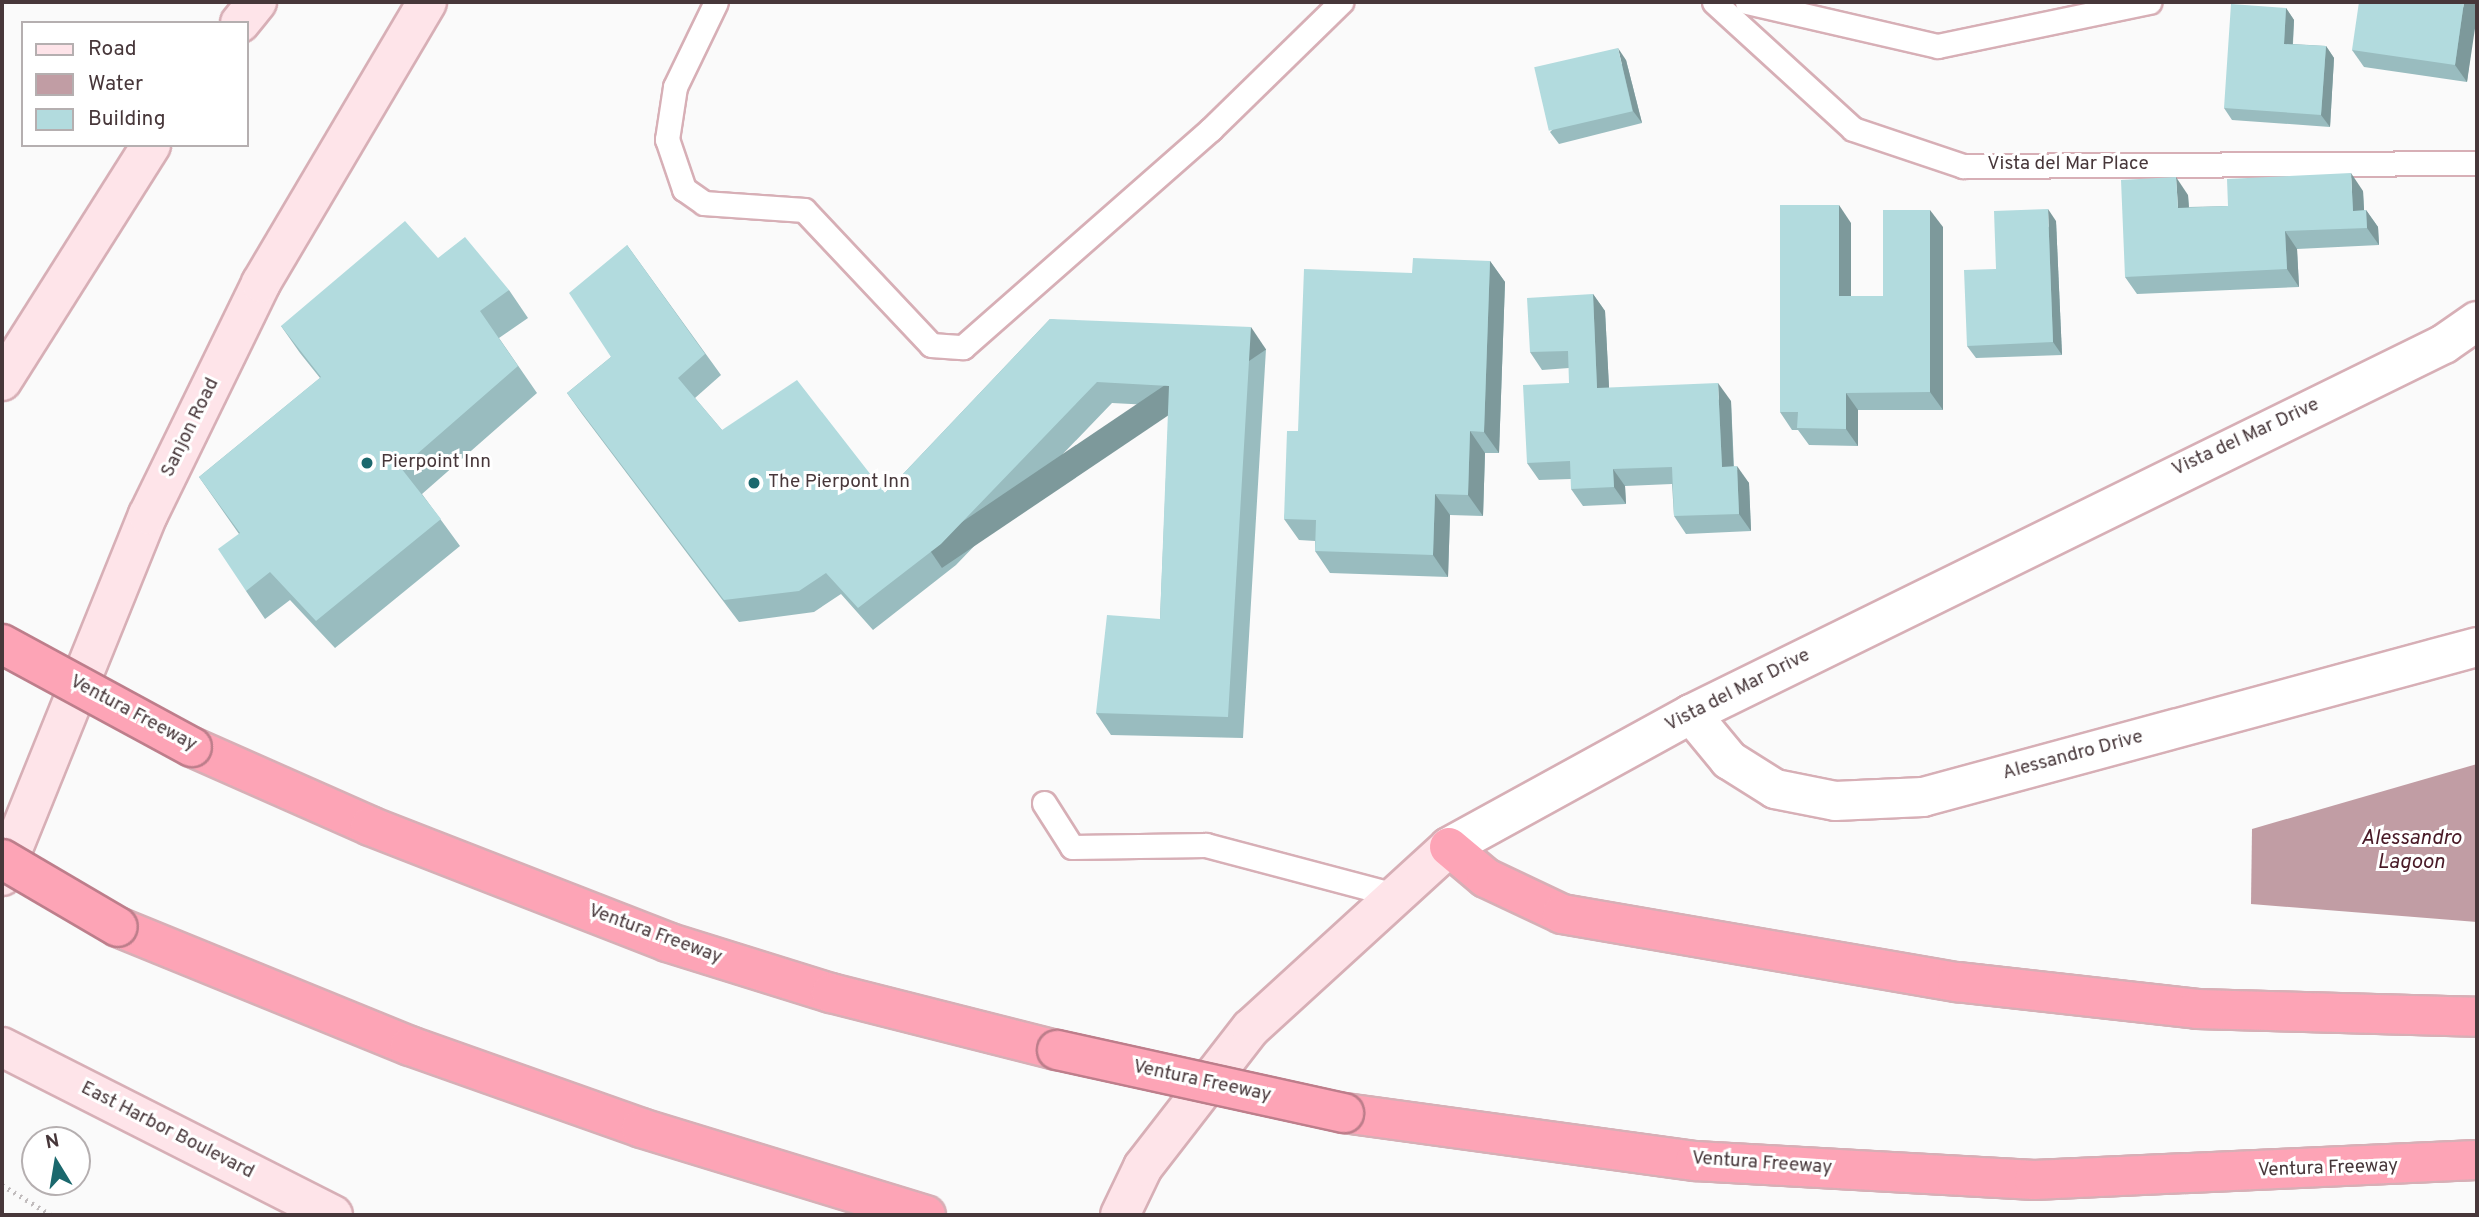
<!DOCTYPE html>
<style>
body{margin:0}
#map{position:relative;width:2479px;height:1217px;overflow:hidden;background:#fafafa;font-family:Overpass,sans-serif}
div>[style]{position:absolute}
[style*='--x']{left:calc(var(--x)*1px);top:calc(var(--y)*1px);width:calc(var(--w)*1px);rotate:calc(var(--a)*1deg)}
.water>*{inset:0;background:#c19da4}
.path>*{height:4.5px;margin-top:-2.25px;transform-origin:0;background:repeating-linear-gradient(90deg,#c1bcbd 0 2px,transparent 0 7px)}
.roads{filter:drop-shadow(2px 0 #d7afb6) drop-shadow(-2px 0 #d7afb6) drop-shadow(0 2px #d7afb6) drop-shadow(0 -2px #d7afb6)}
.service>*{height:23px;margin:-11.5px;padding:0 11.5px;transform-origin:11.5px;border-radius:11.5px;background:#fff}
.minor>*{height:38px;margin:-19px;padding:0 19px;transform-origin:19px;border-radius:19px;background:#fff}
.secondary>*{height:38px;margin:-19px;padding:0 19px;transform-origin:19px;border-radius:19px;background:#fee4e9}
.motorway>*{height:38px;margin:-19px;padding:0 19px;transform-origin:19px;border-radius:19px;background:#fda4b6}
.bridges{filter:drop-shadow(2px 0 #bd7e8b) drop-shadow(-2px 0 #bd7e8b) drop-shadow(0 2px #bd7e8b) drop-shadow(0 -2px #bd7e8b)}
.motorway-bridge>*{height:38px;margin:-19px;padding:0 19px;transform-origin:19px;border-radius:19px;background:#fda4b6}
.wall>*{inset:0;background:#99bcbf}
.shaded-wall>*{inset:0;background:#7d999b;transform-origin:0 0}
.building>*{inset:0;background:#b2dbde;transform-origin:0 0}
.dots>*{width:19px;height:19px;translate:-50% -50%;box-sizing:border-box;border:4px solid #fff;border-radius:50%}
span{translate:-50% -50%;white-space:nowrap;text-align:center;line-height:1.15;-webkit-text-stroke:6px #fff;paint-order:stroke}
.street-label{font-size:19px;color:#47373a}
.poi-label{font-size:19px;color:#47373a}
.left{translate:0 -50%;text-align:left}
.water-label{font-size:21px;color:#491a27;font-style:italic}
.frame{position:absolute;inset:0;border:4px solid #47373a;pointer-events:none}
.legend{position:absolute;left:21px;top:21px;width:228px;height:126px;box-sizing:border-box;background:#fff;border:2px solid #b5afb0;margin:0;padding:9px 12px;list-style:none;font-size:21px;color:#47373a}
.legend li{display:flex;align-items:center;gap:14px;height:35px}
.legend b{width:35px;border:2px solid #b5afb0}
.north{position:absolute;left:21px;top:1126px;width:70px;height:70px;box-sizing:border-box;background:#fff;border:2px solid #b5afb0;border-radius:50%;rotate:349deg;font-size:19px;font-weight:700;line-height:28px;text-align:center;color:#47373a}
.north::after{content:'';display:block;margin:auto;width:24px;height:32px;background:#1b686d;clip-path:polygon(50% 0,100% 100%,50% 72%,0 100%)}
</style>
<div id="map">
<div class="water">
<div style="clip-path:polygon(2477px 764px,2477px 922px,2251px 904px,2252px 829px)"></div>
</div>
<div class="path">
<div style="--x:2;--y:1185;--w:57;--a:31.5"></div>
</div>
<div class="roads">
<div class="service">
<div style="--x:716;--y:2;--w:94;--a:115.8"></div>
<div style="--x:675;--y:87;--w:53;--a:98.7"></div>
<div style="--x:667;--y:139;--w:53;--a:71.2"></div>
<div style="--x:684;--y:189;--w:24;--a:35"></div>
<div style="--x:704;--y:203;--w:100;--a:4"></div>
<div style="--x:804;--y:210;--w:185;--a:46.7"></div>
<div style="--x:931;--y:345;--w:32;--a:4"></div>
<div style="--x:963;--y:347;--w:330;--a:-41.3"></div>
<div style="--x:1211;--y:129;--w:182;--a:-44.3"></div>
<div style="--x:1714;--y:2;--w:188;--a:42.4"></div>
<div style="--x:1853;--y:129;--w:116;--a:18.6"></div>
<div style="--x:1963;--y:166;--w:514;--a:-0.33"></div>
<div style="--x:1747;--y:2;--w:196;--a:13"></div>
<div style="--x:1938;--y:46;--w:216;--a:-11.8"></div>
<div style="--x:1044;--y:803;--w:52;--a:57.5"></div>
<div style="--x:1072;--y:847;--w:134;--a:-0.9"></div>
<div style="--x:1206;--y:845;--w:200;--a:14.8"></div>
</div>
<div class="minor">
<div style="--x:1691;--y:714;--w:60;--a:50.4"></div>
<div style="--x:1729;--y:760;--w:54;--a:32.2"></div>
<div style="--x:1775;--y:789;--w:61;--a:11.3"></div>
<div style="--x:1835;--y:801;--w:88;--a:-2.6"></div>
<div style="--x:1923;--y:797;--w:574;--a:-15.15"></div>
<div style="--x:1449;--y:847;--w:276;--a:-28.8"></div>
<div style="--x:1691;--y:714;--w:839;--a:-26.17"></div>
<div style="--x:2444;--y:344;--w:40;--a:-34.9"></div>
</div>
<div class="secondary">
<div style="--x:240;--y:23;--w:27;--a:-51"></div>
<div style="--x:2;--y:381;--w:279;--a:-57.7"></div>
<div style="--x:2;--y:876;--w:389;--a:-68"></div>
<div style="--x:148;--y:515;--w:258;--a:-64"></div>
<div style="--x:261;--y:283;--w:326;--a:-59.4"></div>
<div style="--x:2;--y:1047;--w:371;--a:26.9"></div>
<div style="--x:1120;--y:1215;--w:53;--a:-64.4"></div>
<div style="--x:1143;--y:1167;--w:176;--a:-52.2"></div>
<div style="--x:1251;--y:1028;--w:268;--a:-42.4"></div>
</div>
<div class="motorway">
<div style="--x:192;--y:747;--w:195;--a:23.9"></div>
<div style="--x:370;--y:826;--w:319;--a:21.3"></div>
<div style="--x:667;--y:942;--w:172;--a:17.3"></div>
<div style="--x:831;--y:993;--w:233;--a:14.2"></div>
<div style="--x:1449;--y:847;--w:48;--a:40"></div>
<div style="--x:1486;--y:878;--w:84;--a:25.3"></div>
<div style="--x:1562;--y:914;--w:401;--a:9.8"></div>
<div style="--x:1957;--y:982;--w:242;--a:6.4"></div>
<div style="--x:2197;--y:1009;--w:280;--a:1.6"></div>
<div style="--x:118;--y:927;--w:315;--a:22.2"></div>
<div style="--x:410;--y:1046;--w:245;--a:19.5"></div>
<div style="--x:641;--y:1128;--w:298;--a:17"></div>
<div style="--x:1344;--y:1113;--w:354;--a:7.8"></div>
<div style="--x:1695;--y:1161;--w:340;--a:3.2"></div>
<div style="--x:2034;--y:1180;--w:443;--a:-2.6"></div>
</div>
</div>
<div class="bridges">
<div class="motorway-bridge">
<div style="--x:2;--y:644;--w:216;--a:28.5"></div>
<div style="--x:2;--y:859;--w:134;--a:30.4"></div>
<div style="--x:1057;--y:1050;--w:294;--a:12.4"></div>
</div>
</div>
<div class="wall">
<div style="clip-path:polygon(2477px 2px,2467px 82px,2364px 67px,2352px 50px)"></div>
<div style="clip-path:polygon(2286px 8px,2294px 20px,2293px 44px,2326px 46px,2334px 58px,2330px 127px,2232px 120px,2224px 108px)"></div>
<div style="clip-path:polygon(1626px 60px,1642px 123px,1559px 144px,1550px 132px)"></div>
<div style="clip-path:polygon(2363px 191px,2364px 210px,2366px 210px,2378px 227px,2379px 245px,2297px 249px,2299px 287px,2137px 294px,2125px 277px,2188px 195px,2189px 207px,2228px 206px)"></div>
<div style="clip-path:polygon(2056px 221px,2062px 355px,1976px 358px,1967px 346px,1996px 269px)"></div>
<div style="clip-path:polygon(1851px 223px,1851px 296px,1883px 296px,1943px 227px,1943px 410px,1858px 410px,1858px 446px,1809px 445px,1798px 430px,1792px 430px,1780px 412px)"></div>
<div style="clip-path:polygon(627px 245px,721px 375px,695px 398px,722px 430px,885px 493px,1050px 319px,1266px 349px,1243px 738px,1111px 735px,1096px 713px,1160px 619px,1169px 406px,1112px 403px,956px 565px,873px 630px,841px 594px,814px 612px,739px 622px,582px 414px,567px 393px,611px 357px)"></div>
<div style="clip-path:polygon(1490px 261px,1505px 282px,1499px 453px,1485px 453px,1483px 516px,1450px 515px,1448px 577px,1330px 573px,1315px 551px,1315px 541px,1299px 540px,1284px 519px,1298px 431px,1412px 273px)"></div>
<div style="clip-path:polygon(509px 290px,528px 318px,499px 338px,537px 393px,422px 494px,460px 546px,335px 648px,290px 600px,265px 619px,246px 591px,239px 534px,199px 477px,320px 378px,300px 353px,281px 326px)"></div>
<div style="clip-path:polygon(1593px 294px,1605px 311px,1609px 388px,1731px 401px,1734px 466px,1749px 483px,1751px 531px,1686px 534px,1674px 516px,1672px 484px,1625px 486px,1626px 504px,1583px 506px,1571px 489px,1571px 479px,1539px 480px,1527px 463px,1569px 383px,1569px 368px,1542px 370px,1530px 352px)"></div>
</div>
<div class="shaded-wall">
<div style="clip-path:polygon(2464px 2px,2477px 2px,2477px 15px,2467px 82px,2455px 65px)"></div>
<div style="clip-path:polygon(2286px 8px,2294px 20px,2292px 56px,2284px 44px)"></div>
<div style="clip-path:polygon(2326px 46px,2334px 58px,2330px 127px,2321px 115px)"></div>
<div style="clip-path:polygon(1618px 48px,1626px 60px,1642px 123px,1633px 111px)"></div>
<div style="clip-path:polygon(2351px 173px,2363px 191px,2365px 228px,2353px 211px)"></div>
<div style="clip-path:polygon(2176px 177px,2188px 195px,2190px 225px,2178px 208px)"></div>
<div style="clip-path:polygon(1839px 205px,1851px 223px,1851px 314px,1839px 296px)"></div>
<div style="clip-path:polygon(2048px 209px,2056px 221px,2062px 355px,2053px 342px)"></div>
<div style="clip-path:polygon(1930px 210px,1943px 227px,1943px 410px,1930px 392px)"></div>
<div style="clip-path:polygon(2366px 210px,2378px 227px,2379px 245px,2367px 228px)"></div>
<div style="clip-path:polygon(2285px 231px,2297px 249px,2299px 287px,2287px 269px)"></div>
<div style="clip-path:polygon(1490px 261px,1505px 282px,1499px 453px,1484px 432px)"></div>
<div style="clip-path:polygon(1593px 294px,1605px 311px,1610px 406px,1597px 388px)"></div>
<div style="left:1251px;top:327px;width:27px;height:391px;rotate:56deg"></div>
<div style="clip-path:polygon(1718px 383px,1731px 401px,1734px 484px,1722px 467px)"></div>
<div style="clip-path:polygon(1846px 393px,1858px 410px,1858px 446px,1846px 429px)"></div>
<div style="clip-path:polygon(1470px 431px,1485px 453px,1483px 516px,1468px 495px)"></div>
<div style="clip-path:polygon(1737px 466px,1749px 483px,1751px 531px,1739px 514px)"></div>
<div style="clip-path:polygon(1613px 469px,1625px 486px,1626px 504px,1614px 487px)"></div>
<div style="clip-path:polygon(1435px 494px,1450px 515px,1448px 577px,1433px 555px)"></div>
</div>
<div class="building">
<div style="clip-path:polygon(2359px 2px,2464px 2px,2455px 65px,2352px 50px)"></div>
<div style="clip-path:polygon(2231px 4px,2286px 8px,2284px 44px,2326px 46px,2321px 115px,2224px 108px)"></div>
<div style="left:1618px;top:48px;width:65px;height:86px;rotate:77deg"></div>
<div style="clip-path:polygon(2351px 173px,2353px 211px,2366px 210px,2367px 228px,2285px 231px,2287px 269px,2125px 277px,2121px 180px,2176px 177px,2178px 208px,2228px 206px,2227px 179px)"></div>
<div style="clip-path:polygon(1780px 205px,1839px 205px,1839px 296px,1883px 296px,1883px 210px,1930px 210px,1930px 392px,1846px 393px,1846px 429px,1797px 428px,1798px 412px,1780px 412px)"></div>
<div style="clip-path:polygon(2048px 209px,2053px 342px,1967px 346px,1964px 270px,1996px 269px,1994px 211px)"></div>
<div style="clip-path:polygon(405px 221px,438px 258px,465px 237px,509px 290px,480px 311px,518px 366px,401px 468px,441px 519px,316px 621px,270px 572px,246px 591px,218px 549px,240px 533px,199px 477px,321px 377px,281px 326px)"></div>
<div style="clip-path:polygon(627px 245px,705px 354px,678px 378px,722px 430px,797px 380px,885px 493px,1050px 319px,1251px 327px,1228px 717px,1096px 713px,1107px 615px,1160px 619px,1169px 386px,1097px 382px,941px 544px,858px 608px,826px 573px,799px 591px,724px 600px,567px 393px,611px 357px,569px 293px)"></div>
<div style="clip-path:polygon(1413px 258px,1490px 261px,1484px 432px,1470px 431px,1468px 495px,1435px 494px,1433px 555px,1315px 551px,1316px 520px,1284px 519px,1287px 431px,1298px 431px,1304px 269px,1412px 273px)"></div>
<div style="clip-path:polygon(1593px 294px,1597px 388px,1718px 383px,1722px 467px,1737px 466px,1739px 514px,1674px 516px,1672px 467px,1613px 469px,1614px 487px,1571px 489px,1570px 461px,1527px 463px,1523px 385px,1569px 383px,1568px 351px,1530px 352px,1527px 298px)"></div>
</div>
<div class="dots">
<div style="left:367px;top:463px;background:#1b686d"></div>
<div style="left:754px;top:483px;background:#1b686d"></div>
</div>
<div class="street-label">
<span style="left:2068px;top:165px">Vista del Mar Place</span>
<span style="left:191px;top:428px;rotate:-64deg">Sanjon Road</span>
<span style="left:2246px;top:438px;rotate:-25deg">Vista del Mar Drive</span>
<span style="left:1738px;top:691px;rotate:-27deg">Vista del Mar Drive</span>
<span style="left:133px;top:714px;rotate:28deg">Ventura Freeway</span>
<span style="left:2073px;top:756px;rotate:-15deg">Alessandro Drive</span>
<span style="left:655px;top:935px;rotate:20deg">Ventura Freeway</span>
<span style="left:1202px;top:1082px;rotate:12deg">Ventura Freeway</span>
<span style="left:167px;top:1131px;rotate:27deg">East Harbor Boulevard</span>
<span style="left:1762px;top:1164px;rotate:4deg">Ventura Freeway</span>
<span style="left:2328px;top:1169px;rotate:-2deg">Ventura Freeway</span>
</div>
<div class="poi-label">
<span class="left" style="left:381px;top:463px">Pierpoint Inn</span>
<span class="left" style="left:768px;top:483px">The Pierpont Inn</span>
</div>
<div class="water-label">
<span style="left:2411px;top:851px">Alessandro<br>Lagoon</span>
</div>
<div class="frame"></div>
<ul class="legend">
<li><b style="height:9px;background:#fee4e9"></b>Road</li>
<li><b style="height:19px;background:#c19da4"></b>Water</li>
<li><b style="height:19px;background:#b2dbde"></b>Building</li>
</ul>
<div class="north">N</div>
</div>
